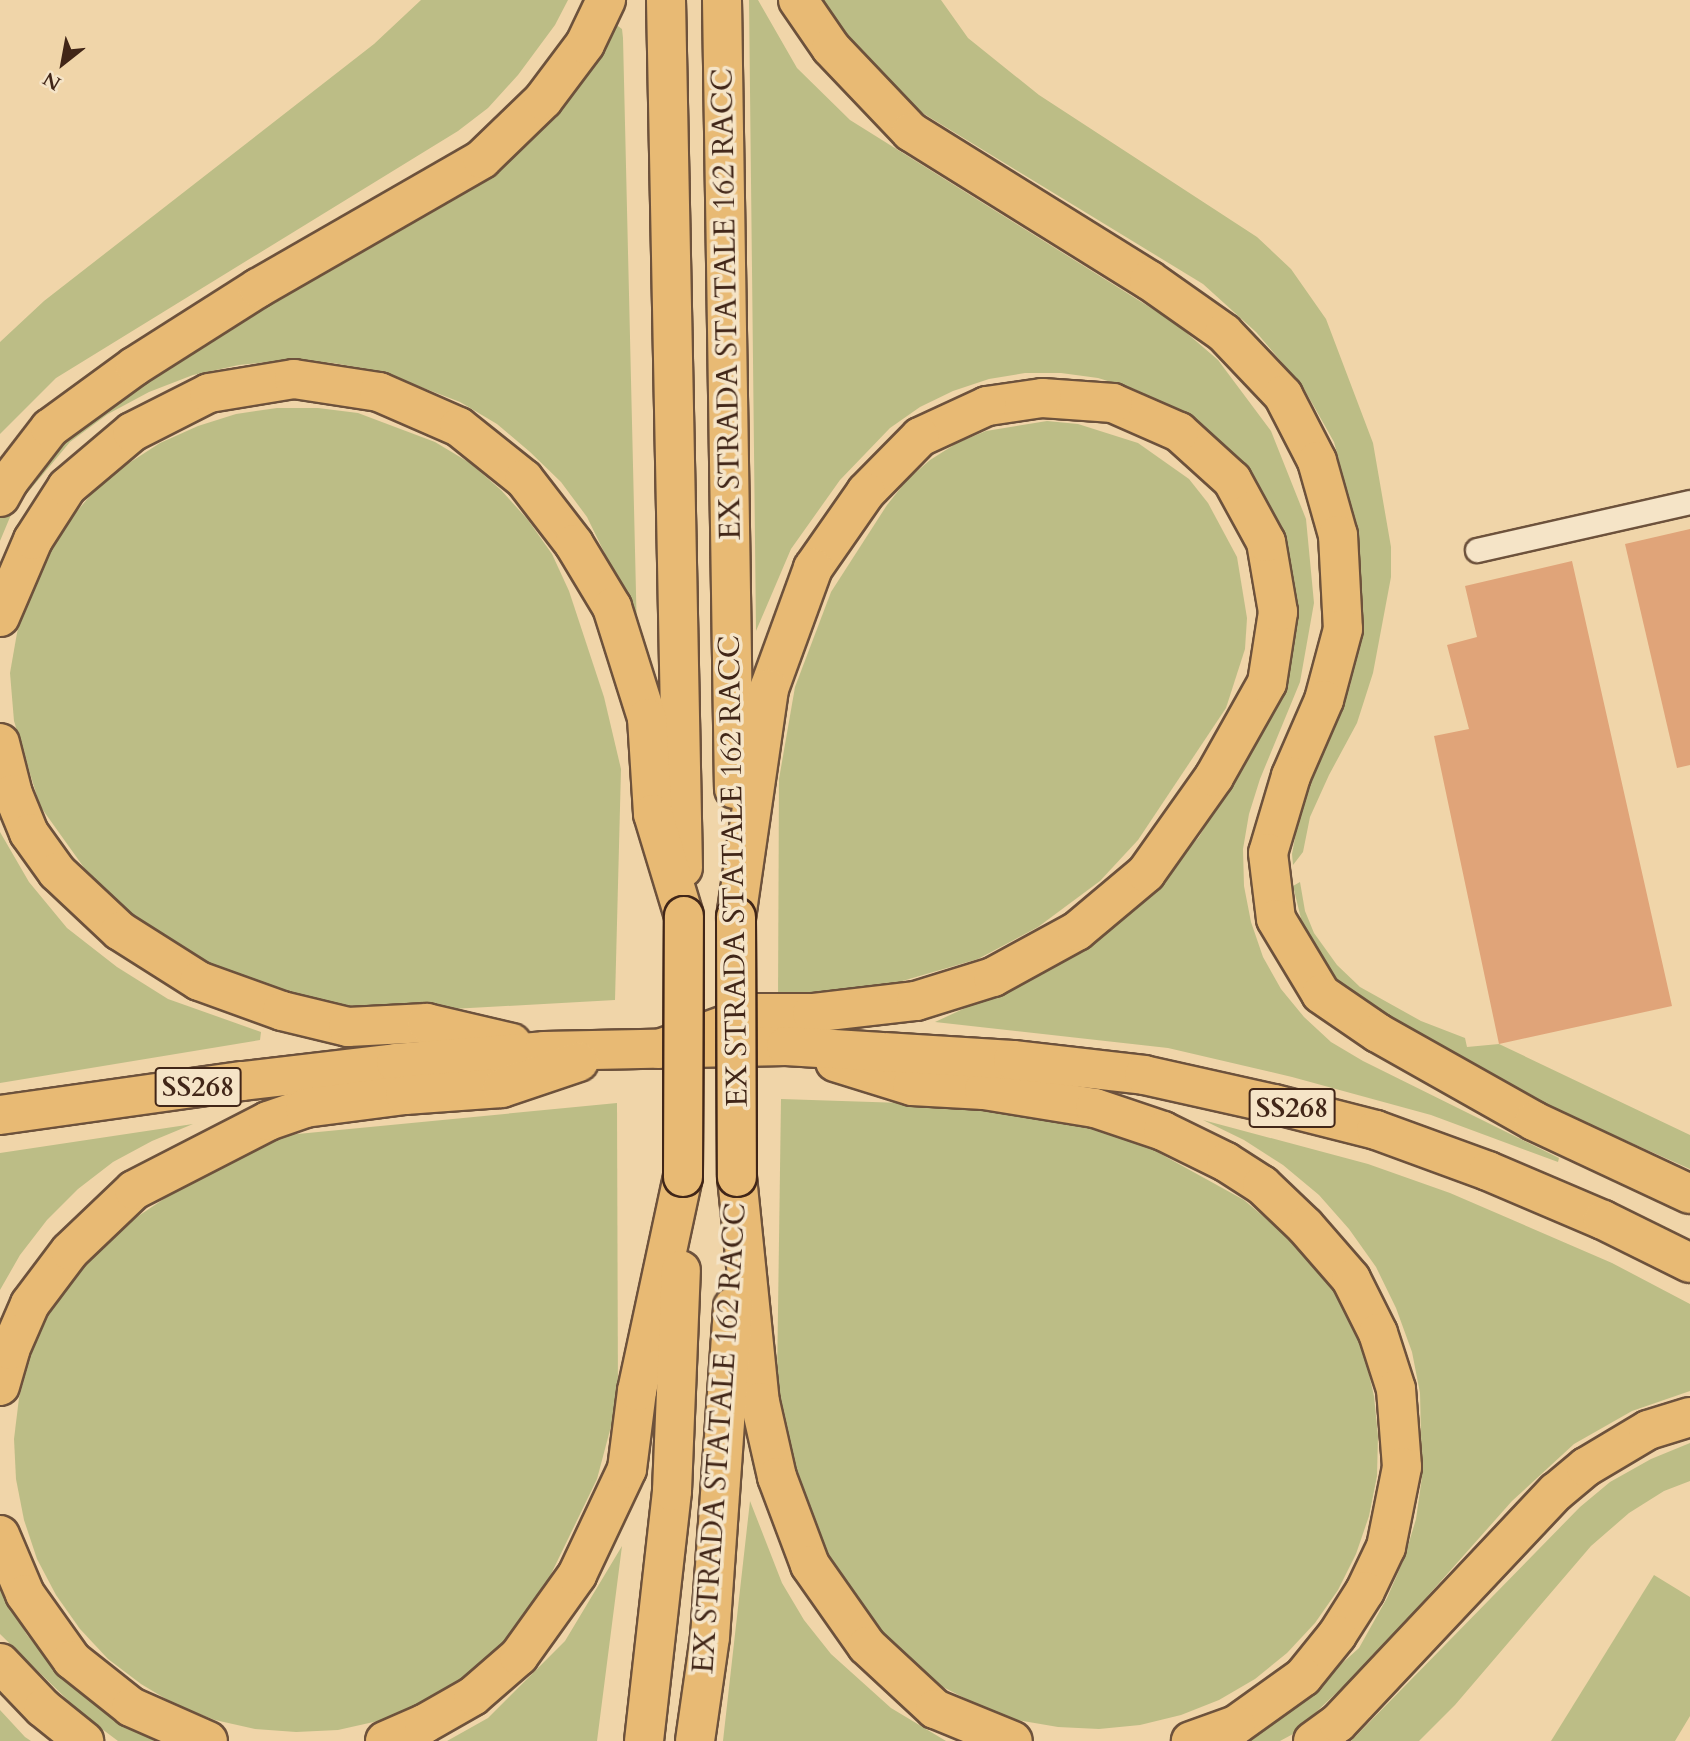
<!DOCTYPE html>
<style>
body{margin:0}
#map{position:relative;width:1690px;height:1741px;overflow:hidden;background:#f0d5a9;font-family:Cardo,serif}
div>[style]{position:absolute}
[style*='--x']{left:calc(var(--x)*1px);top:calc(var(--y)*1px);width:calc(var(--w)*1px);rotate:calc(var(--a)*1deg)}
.green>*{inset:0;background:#bcbd86}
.building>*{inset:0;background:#e0a479}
.roads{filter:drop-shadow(2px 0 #6d523c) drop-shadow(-2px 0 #6d523c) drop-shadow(0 2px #6d523c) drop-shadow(0 -2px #6d523c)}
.service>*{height:23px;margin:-11.5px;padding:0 11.5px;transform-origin:11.5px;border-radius:11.5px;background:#f5e4c7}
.trunk>*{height:38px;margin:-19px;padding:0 19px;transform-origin:19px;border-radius:19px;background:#e8ba74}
.bridges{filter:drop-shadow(2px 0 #412618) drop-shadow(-2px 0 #412618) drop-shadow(0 2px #412618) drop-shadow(0 -2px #412618)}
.trunk-bridge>*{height:38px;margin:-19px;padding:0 19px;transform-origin:19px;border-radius:19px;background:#e8ba74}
span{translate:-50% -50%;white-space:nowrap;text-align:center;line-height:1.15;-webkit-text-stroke:7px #f5e4c7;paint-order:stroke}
.shield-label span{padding:2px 5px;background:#f5e4c7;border:2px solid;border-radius:5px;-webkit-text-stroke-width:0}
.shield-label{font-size:28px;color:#412618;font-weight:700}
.street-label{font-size:30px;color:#412618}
.north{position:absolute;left:28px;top:28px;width:70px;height:70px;-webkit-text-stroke:5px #f5e4c7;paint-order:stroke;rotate:211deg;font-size:19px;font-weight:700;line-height:28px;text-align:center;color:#412618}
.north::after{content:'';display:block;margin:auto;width:24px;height:32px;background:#412618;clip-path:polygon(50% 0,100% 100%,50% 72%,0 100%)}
</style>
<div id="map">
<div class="green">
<div style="clip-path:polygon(421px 0,568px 0,555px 25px,518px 75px,488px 108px,458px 131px,56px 378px,0 434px,0 342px,44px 301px,374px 44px)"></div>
<div style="clip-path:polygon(749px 0,758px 0,797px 68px,850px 120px,1175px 323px,1218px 360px,1271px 431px,1306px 519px,1314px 603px,1300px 682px,1260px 779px,1249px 814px,1243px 849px,1244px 886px,1251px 922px,1263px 957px,1281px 989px,1304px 1017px,1331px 1042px,1363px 1061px,1559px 1158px,1558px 1162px,1431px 1115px,1292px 1077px,1168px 1048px,935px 1022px,1060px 964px,1132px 912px,1199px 837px,1262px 728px,1287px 611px,1196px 426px,1167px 405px,1134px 389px,1098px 378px,1061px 373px,1025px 373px,989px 379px,953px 391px,920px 407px,890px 428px,840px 480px,791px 549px,756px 631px)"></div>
<div style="clip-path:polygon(816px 0,941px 0,968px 38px,1039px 95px,1257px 237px,1291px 269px,1326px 319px,1373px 443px,1391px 547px,1391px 577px,1373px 673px,1357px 723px,1329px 775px,1310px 817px,1303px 852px,1293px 865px,1292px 854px,1300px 811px,1350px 686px,1360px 636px,1362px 587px,1352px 511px,1334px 442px,1303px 387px,1256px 332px,1203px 284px,911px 106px,872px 72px)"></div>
<div style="clip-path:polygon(615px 24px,622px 29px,623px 38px,637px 636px,625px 595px,587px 517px,561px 482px,530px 452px,497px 424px,460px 402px,379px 371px,333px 363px,286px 360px,239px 365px,193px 375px,149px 392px,108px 414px,70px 442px,13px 510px,0 541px,0 516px,16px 489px,95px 409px,479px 175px)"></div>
<div style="clip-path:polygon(277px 408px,318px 408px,358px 413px,435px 442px,470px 463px,501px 490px,528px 520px,552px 554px,569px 591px,604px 697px,621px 769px,615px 1000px,398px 1012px,324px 1002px,235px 976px,180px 950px,129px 912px,85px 869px,40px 806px,14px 721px,10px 673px,17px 633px,28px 593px,45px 557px,68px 522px,94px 491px,126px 465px,160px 443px,198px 426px,236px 414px)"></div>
<div style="clip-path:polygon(1047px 421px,1078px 424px,1138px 443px,1189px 479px,1208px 503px,1237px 557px,1247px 618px,1245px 649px,1226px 708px,1138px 840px,1100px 881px,1038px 927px,978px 959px,892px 984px,778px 998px,779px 779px,795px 687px,831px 592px,887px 505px,907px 480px,930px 460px,957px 443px,986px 431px)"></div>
<div style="clip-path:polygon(0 832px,29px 882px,67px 928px,117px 967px,168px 999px,261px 1032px,260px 1040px,0 1083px)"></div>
<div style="clip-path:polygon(1300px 882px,1305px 911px,1314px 933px,1337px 965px,1360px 987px,1421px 1021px,1465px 1038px,1467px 1047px,1499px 1044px,1690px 1135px,1690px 1169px,1448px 1061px,1347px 1004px,1306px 939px,1293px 886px)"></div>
<div style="clip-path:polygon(781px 1099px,933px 1104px,1070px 1121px,1139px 1142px,1244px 1200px,1305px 1252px,1330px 1284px,1350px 1320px,1365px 1357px,1374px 1396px,1378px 1436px,1377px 1476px,1369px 1516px,1356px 1554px,1338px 1590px,1315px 1623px,1287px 1653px,1255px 1679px,1219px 1700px,1181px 1715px,1140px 1725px,1099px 1729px,1058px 1727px,1017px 1720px,978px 1705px,941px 1686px,907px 1662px,852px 1601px,826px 1554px,800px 1485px,777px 1382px)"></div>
<div style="clip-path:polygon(617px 1103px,618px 1400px,597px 1479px,539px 1599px,515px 1632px,486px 1662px,453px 1687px,417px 1707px,378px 1721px,338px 1730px,296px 1732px,255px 1729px,215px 1720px,176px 1705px,141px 1684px,108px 1659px,80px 1629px,56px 1595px,37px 1559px,24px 1520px,16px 1479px,14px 1439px,19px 1398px,29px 1359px,45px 1321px,66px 1285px,92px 1254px,122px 1227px,204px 1172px,287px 1135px)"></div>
<div style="clip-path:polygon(1203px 1120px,1368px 1164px,1450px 1193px,1612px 1263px,1690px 1304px,1690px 1391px,1632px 1411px,1574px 1444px,1512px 1501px,1370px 1661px,1293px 1734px,1280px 1741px,1234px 1741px,1288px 1712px,1359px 1648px,1387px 1598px,1404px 1559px,1416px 1519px,1422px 1477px,1420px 1393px,1412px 1352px,1396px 1308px,1376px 1267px,1349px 1229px,1319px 1195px,1283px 1165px,1244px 1140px)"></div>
<div style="clip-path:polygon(193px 1124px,152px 1141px,113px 1162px,78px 1189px,47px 1220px,20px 1255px,0 1290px,0 1153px)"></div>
<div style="clip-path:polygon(1690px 1443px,1690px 1481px,1664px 1491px,1629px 1513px,1591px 1546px,1455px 1705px,1419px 1741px,1351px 1741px,1580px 1507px,1610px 1482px,1651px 1459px)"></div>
<div style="clip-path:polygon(750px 1501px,782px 1583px,804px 1620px,831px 1654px,891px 1708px,946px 1741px,723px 1741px)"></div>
<div style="clip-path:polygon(622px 1546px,597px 1741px,447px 1741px,488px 1718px,565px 1641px)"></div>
<div style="clip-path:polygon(1654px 1575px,1690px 1597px,1690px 1716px,1675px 1741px,1551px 1741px)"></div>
<div style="clip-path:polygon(0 1589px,27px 1635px,56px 1670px,90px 1701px,127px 1727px,155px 1741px,118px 1741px,82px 1714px,0 1634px)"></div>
<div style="clip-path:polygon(0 1710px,25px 1737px,31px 1741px,0 1741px)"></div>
</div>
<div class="building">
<div style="clip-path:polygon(1690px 529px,1690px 765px,1677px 768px,1625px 544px)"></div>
<div style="clip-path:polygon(1572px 561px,1672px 1006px,1499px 1044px,1434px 736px,1469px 729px,1447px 645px,1477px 637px,1465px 586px)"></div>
</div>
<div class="roads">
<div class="service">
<div style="--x:1477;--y:550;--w:218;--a:-12.7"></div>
</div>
<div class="trunk">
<div style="--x:666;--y:0;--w:868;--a:88.88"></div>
<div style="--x:722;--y:0;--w:789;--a:89.13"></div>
<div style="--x:798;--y:0;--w:58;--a:55.5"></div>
<div style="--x:831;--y:48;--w:116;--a:46.4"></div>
<div style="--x:911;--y:132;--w:280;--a:31.9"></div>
<div style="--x:1149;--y:280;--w:92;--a:35.2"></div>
<div style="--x:1224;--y:333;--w:86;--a:46.4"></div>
<div style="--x:1283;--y:395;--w:74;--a:62.7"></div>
<div style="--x:1317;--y:461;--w:77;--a:74.2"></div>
<div style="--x:1338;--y:535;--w:94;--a:87"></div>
<div style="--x:1343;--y:629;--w:73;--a:105"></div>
<div style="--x:1324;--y:700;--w:83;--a:113.5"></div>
<div style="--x:1291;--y:776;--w:80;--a:106.6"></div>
<div style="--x:1268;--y:853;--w:66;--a:83.1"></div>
<div style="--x:1276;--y:919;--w:87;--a:59"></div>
<div style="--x:1321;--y:994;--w:69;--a:34.4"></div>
<div style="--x:1378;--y:1033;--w:179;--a:29.4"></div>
<div style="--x:1534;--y:1121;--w:172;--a:25.1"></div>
<div style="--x:0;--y:497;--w:18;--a:-61"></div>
<div style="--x:9;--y:481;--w:67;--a:-52.3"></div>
<div style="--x:50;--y:428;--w:105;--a:-36.1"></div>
<div style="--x:135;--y:366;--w:146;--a:-32.4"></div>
<div style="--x:258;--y:288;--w:258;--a:-29.9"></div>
<div style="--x:482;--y:159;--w:85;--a:-44"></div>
<div style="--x:543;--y:100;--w:70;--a:-53.1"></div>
<div style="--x:585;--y:44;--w:49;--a:-64.5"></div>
<div style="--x:0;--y:617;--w:84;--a:-66.8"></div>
<div style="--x:33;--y:540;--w:63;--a:-57.3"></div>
<div style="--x:67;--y:487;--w:85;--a:-40.2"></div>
<div style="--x:132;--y:432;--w:86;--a:-26.9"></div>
<div style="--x:209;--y:393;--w:86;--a:-9.4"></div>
<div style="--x:294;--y:379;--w:86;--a:8.7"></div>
<div style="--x:379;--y:392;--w:87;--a:23.6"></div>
<div style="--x:459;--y:427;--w:83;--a:38.7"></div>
<div style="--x:524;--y:479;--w:82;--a:52.4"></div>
<div style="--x:574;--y:544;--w:74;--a:58.9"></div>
<div style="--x:612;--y:607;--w:116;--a:72.5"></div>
<div style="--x:647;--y:718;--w:96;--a:86.4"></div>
<div style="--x:653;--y:814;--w:107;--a:73.1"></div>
<div style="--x:0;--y:743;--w:53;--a:75.7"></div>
<div style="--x:13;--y:794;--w:42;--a:67.7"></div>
<div style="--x:29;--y:833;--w:48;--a:54.3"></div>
<div style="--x:57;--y:872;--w:86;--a:43.1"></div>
<div style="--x:120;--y:931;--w:93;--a:32.3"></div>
<div style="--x:199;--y:981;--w:88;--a:19.9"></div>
<div style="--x:282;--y:1011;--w:68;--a:13.6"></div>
<div style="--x:348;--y:1027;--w:79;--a:-2.9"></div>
<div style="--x:427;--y:1023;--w:87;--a:13.2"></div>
<div style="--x:659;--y:1049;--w:105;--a:-20"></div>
<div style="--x:758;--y:1013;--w:54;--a:0"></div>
<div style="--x:812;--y:1013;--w:105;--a:-6.6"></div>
<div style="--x:916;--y:1001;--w:81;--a:-17.3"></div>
<div style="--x:993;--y:977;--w:96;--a:-28.7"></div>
<div style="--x:1077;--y:931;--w:90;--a:-40"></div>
<div style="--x:1146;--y:873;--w:118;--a:-54.7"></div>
<div style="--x:1214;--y:777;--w:108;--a:-60.6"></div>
<div style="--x:1267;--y:683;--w:72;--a:-81.2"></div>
<div style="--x:1278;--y:612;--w:71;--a:-99.7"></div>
<div style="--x:1266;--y:542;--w:71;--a:-118.7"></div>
<div style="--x:1232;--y:480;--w:72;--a:-137.8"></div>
<div style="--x:1179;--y:432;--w:72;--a:-156.3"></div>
<div style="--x:1113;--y:403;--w:71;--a:-176"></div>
<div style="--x:1042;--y:398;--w:56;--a:171.7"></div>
<div style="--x:987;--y:406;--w:74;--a:155.2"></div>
<div style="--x:920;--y:437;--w:77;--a:134.5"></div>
<div style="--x:866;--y:492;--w:93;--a:124.9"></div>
<div style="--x:813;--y:568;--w:129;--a:110"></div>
<div style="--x:769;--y:689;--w:230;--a:98.2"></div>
<div style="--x:835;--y:1062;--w:81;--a:17.3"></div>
<div style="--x:912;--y:1086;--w:72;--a:3.2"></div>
<div style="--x:984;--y:1090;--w:112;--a:9.2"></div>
<div style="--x:1095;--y:1108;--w:72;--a:18.7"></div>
<div style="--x:1163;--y:1131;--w:70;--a:26.2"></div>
<div style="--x:1226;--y:1162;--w:43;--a:32.6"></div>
<div style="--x:1262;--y:1185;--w:59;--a:43.6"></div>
<div style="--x:1305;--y:1226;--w:70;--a:49"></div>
<div style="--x:1351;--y:1279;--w:60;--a:63.4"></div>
<div style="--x:1378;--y:1333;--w:59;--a:72.2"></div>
<div style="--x:1396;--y:1389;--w:78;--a:85.6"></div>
<div style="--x:1402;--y:1467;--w:82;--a:101.3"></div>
<div style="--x:1386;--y:1547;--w:49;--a:115.5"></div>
<div style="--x:1365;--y:1591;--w:52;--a:122.5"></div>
<div style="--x:1337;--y:1635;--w:54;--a:129"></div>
<div style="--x:1303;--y:1677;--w:82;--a:144.4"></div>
<div style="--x:1236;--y:1725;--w:48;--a:160.4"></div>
<div style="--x:0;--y:1115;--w:245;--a:-8"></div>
<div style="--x:243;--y:1081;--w:154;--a:-6.7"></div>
<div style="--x:396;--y:1063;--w:148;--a:-4.6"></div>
<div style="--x:544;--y:1051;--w:242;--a:-1.2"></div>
<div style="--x:786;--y:1046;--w:227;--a:3.5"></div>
<div style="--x:1013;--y:1060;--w:132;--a:6.5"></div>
<div style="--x:1144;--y:1075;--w:133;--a:12.6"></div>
<div style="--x:1274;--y:1104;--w:105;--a:14.3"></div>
<div style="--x:1376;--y:1130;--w:119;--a:20.1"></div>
<div style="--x:1488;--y:1171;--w:125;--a:23.1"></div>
<div style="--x:1603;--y:1220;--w:97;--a:26.3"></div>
<div style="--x:737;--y:1177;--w:226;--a:84.2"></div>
<div style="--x:760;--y:1402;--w:77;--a:77.2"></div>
<div style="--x:777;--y:1477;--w:94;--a:69.4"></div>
<div style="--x:810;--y:1565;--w:99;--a:54.9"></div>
<div style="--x:867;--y:1646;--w:93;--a:42.8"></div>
<div style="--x:935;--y:1709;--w:84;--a:22.3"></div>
<div style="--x:0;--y:1386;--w:37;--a:-74"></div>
<div style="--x:10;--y:1350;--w:50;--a:-66.5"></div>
<div style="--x:30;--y:1304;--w:66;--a:-53"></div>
<div style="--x:70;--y:1251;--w:88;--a:-43.6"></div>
<div style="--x:134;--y:1190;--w:151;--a:-27.2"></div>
<div style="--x:268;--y:1121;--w:39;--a:-19"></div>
<div style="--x:305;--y:1108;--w:101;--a:-7.4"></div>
<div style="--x:405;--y:1095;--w:97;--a:-4.1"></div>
<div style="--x:502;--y:1088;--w:81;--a:-18.7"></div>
<div style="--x:0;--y:1535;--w:64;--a:67"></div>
<div style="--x:25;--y:1594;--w:81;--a:54.5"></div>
<div style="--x:72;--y:1660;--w:75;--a:38.5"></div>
<div style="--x:131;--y:1707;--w:84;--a:23.8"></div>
<div style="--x:0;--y:1663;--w:62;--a:46.3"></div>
<div style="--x:43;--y:1708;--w:53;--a:38.8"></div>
<div style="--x:385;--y:1741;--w:43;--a:-23.6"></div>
<div style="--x:424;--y:1724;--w:56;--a:-29.7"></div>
<div style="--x:473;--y:1696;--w:61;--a:-41"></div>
<div style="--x:519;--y:1656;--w:100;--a:-54.4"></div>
<div style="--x:577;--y:1575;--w:117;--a:-64.7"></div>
<div style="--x:627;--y:1469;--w:79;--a:-82.7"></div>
<div style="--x:637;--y:1391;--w:219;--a:-77.9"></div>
<div style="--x:644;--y:1741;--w:252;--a:-83.6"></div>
<div style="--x:672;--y:1491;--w:221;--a:-87.7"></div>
<div style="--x:695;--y:1741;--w:105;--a:-81.8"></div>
<div style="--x:710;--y:1637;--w:331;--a:-86"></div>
<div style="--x:1313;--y:1741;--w:31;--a:-36"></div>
<div style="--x:1338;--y:1723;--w:318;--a:-46.7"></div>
<div style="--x:1556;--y:1492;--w:39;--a:-40"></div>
<div style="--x:1586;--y:1467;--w:72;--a:-30.8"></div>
<div style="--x:1648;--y:1430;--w:44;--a:-17.2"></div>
</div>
</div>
<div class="bridges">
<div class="trunk-bridge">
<div style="--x:736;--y:917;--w:260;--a:89.8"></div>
<div style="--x:683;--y:1177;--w:261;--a:-89.8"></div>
</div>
</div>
<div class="shield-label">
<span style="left:198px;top:1087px">SS268</span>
<span style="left:1292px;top:1108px">SS268</span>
</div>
<div class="street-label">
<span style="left:727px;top:304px;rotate:-91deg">EX STRADA STATALE 162 RACC</span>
<span style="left:734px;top:871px;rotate:-91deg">EX STRADA STATALE 162 RACC</span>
<span style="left:720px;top:1438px;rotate:-86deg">EX STRADA STATALE 162 RACC</span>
</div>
<div class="north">N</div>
</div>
